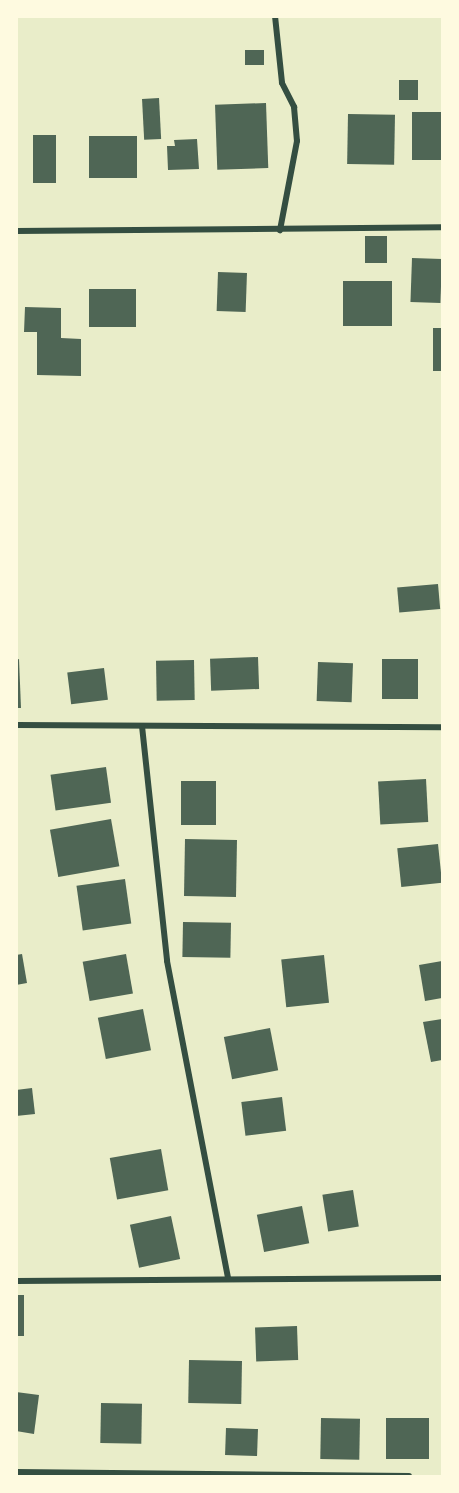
<!DOCTYPE html>
<style>
body{margin:0}
#map{position:relative;width:459px;height:1493px;overflow:hidden;background:#e9edc9;font-family:"IBM Plex Sans",sans-serif}
div>[style]{position:absolute}
[style*='--x']{left:calc(var(--x)*1px);top:calc(var(--y)*1px);width:calc(var(--w)*1px);rotate:calc(var(--a)*1deg)}
.building>*{inset:0;background:#4f6655;transform-origin:0 0}
.minor>*{height:6px;margin:-3px;padding:0 3px;transform-origin:3px;border-radius:3px;background:#344e41}
span{translate:-50% -50%;white-space:nowrap;text-align:center;line-height:1.15;-webkit-text-stroke:6px #fefae0;paint-order:stroke}
.frame{position:absolute;inset:0;border:18px solid #fefae0;pointer-events:none}
</style>
<div id="map">
<div class="building">
<div style="left:245px;top:50px;width:19px;height:15px"></div>
<div style="left:399px;top:80px;width:19px;height:20px"></div>
<div style="left:159px;top:98px;width:41px;height:17px;rotate:87deg"></div>
<div style="left:266px;top:103px;width:65px;height:51px;rotate:88deg"></div>
<div style="left:412px;top:112px;width:30px;height:48px"></div>
<div style="left:348px;top:114px;width:47px;height:50px;rotate:1deg"></div>
<div style="left:33px;top:135px;width:23px;height:48px"></div>
<div style="left:89px;top:136px;width:48px;height:42px"></div>
<div style="clip-path:polygon(197px 139px,199px 169px,168px 170px,167px 146px,175px 146px,174px 140px)"></div>
<div style="left:387px;top:236px;width:27px;height:22px;rotate:90deg"></div>
<div style="left:412px;top:258px;width:30px;height:44px;rotate:2deg"></div>
<div style="left:218px;top:272px;width:29px;height:39px;rotate:2deg"></div>
<div style="left:392px;top:281px;width:45px;height:49px;rotate:90deg"></div>
<div style="left:136px;top:289px;width:38px;height:47px;rotate:90deg"></div>
<div style="clip-path:polygon(25px 307px,61px 308px,61px 338px,81px 339px,81px 376px,37px 375px,37px 332px,24px 332px)"></div>
<div style="left:433px;top:328px;width:9px;height:43px"></div>
<div style="left:438px;top:584px;width:25px;height:41px;rotate:85deg"></div>
<div style="left:258px;top:657px;width:32px;height:48px;rotate:88deg"></div>
<div style="clip-path:polygon(19px 659px,21px 708px,16px 708px,16px 660px)"></div>
<div style="left:382px;top:659px;width:36px;height:40px"></div>
<div style="left:194px;top:660px;width:40px;height:38px;rotate:89deg"></div>
<div style="left:318px;top:662px;width:35px;height:39px;rotate:2deg"></div>
<div style="left:104px;top:668px;width:32px;height:37px;rotate:83deg"></div>
<div style="left:106px;top:767px;width:36px;height:56px;rotate:82deg"></div>
<div style="left:426px;top:779px;width:43px;height:48px;rotate:87deg"></div>
<div style="left:181px;top:781px;width:35px;height:44px"></div>
<div style="left:111px;top:819px;width:48px;height:62px;rotate:80deg"></div>
<div style="left:185px;top:839px;width:52px;height:57px;rotate:1deg"></div>
<div style="left:438px;top:844px;width:39px;height:41px;rotate:84deg"></div>
<div style="left:125px;top:879px;width:45px;height:49px;rotate:82deg"></div>
<div style="left:183px;top:922px;width:48px;height:35px;rotate:1deg"></div>
<div style="clip-path:polygon(22px 954px,27px 983px,16px 985px,16px 955px)"></div>
<div style="left:126px;top:954px;width:40px;height:44px;rotate:80deg"></div>
<div style="left:324px;top:955px;width:48px;height:43px;rotate:84deg"></div>
<div style="clip-path:polygon(442px 961px,442px 998px,425px 1001px,419px 965px)"></div>
<div style="left:143px;top:1009px;width:42px;height:46px;rotate:79deg"></div>
<div style="clip-path:polygon(442px 1019px,442px 1060px,431px 1062px,423px 1022px)"></div>
<div style="left:270px;top:1028px;width:43px;height:47px;rotate:79deg"></div>
<div style="clip-path:polygon(32px 1088px,35px 1114px,16px 1116px,16px 1090px)"></div>
<div style="left:282px;top:1097px;width:34px;height:41px;rotate:83deg"></div>
<div style="left:161px;top:1149px;width:42px;height:52px;rotate:80deg"></div>
<div style="left:353px;top:1190px;width:37px;height:31px;rotate:81deg"></div>
<div style="left:302px;top:1206px;width:38px;height:46px;rotate:79deg"></div>
<div style="left:171px;top:1216px;width:44px;height:42px;rotate:78deg"></div>
<div style="left:16px;top:1295px;width:8px;height:41px"></div>
<div style="left:297px;top:1326px;width:34px;height:42px;rotate:88deg"></div>
<div style="left:189px;top:1360px;width:53px;height:43px;rotate:1deg"></div>
<div style="clip-path:polygon(16px 1392px,39px 1395px,34px 1434px,16px 1431px)"></div>
<div style="left:101px;top:1403px;width:41px;height:40px;rotate:1deg"></div>
<div style="left:321px;top:1418px;width:39px;height:41px;rotate:1deg"></div>
<div style="left:386px;top:1418px;width:43px;height:41px"></div>
<div style="left:226px;top:1428px;width:32px;height:27px;rotate:2deg"></div>
</div>
<div class="minor">
<div style="--x:275;--y:16;--w:67;--a:84"></div>
<div style="--x:282;--y:83;--w:27;--a:63"></div>
<div style="--x:294;--y:107;--w:34;--a:85"></div>
<div style="--x:297;--y:141;--w:91;--a:100.8"></div>
<div style="--x:16;--y:231;--w:426;--a:-0.5"></div>
<div style="--x:16;--y:725;--w:426;--a:0.3"></div>
<div style="--x:142;--y:726;--w:236;--a:83.9"></div>
<div style="--x:167;--y:961;--w:323;--a:79.1"></div>
<div style="--x:16;--y:1281;--w:426;--a:-0.4"></div>
<div style="--x:16;--y:1472;--w:393;--a:0.6"></div>
</div>
<div class="frame"></div>
</div>
